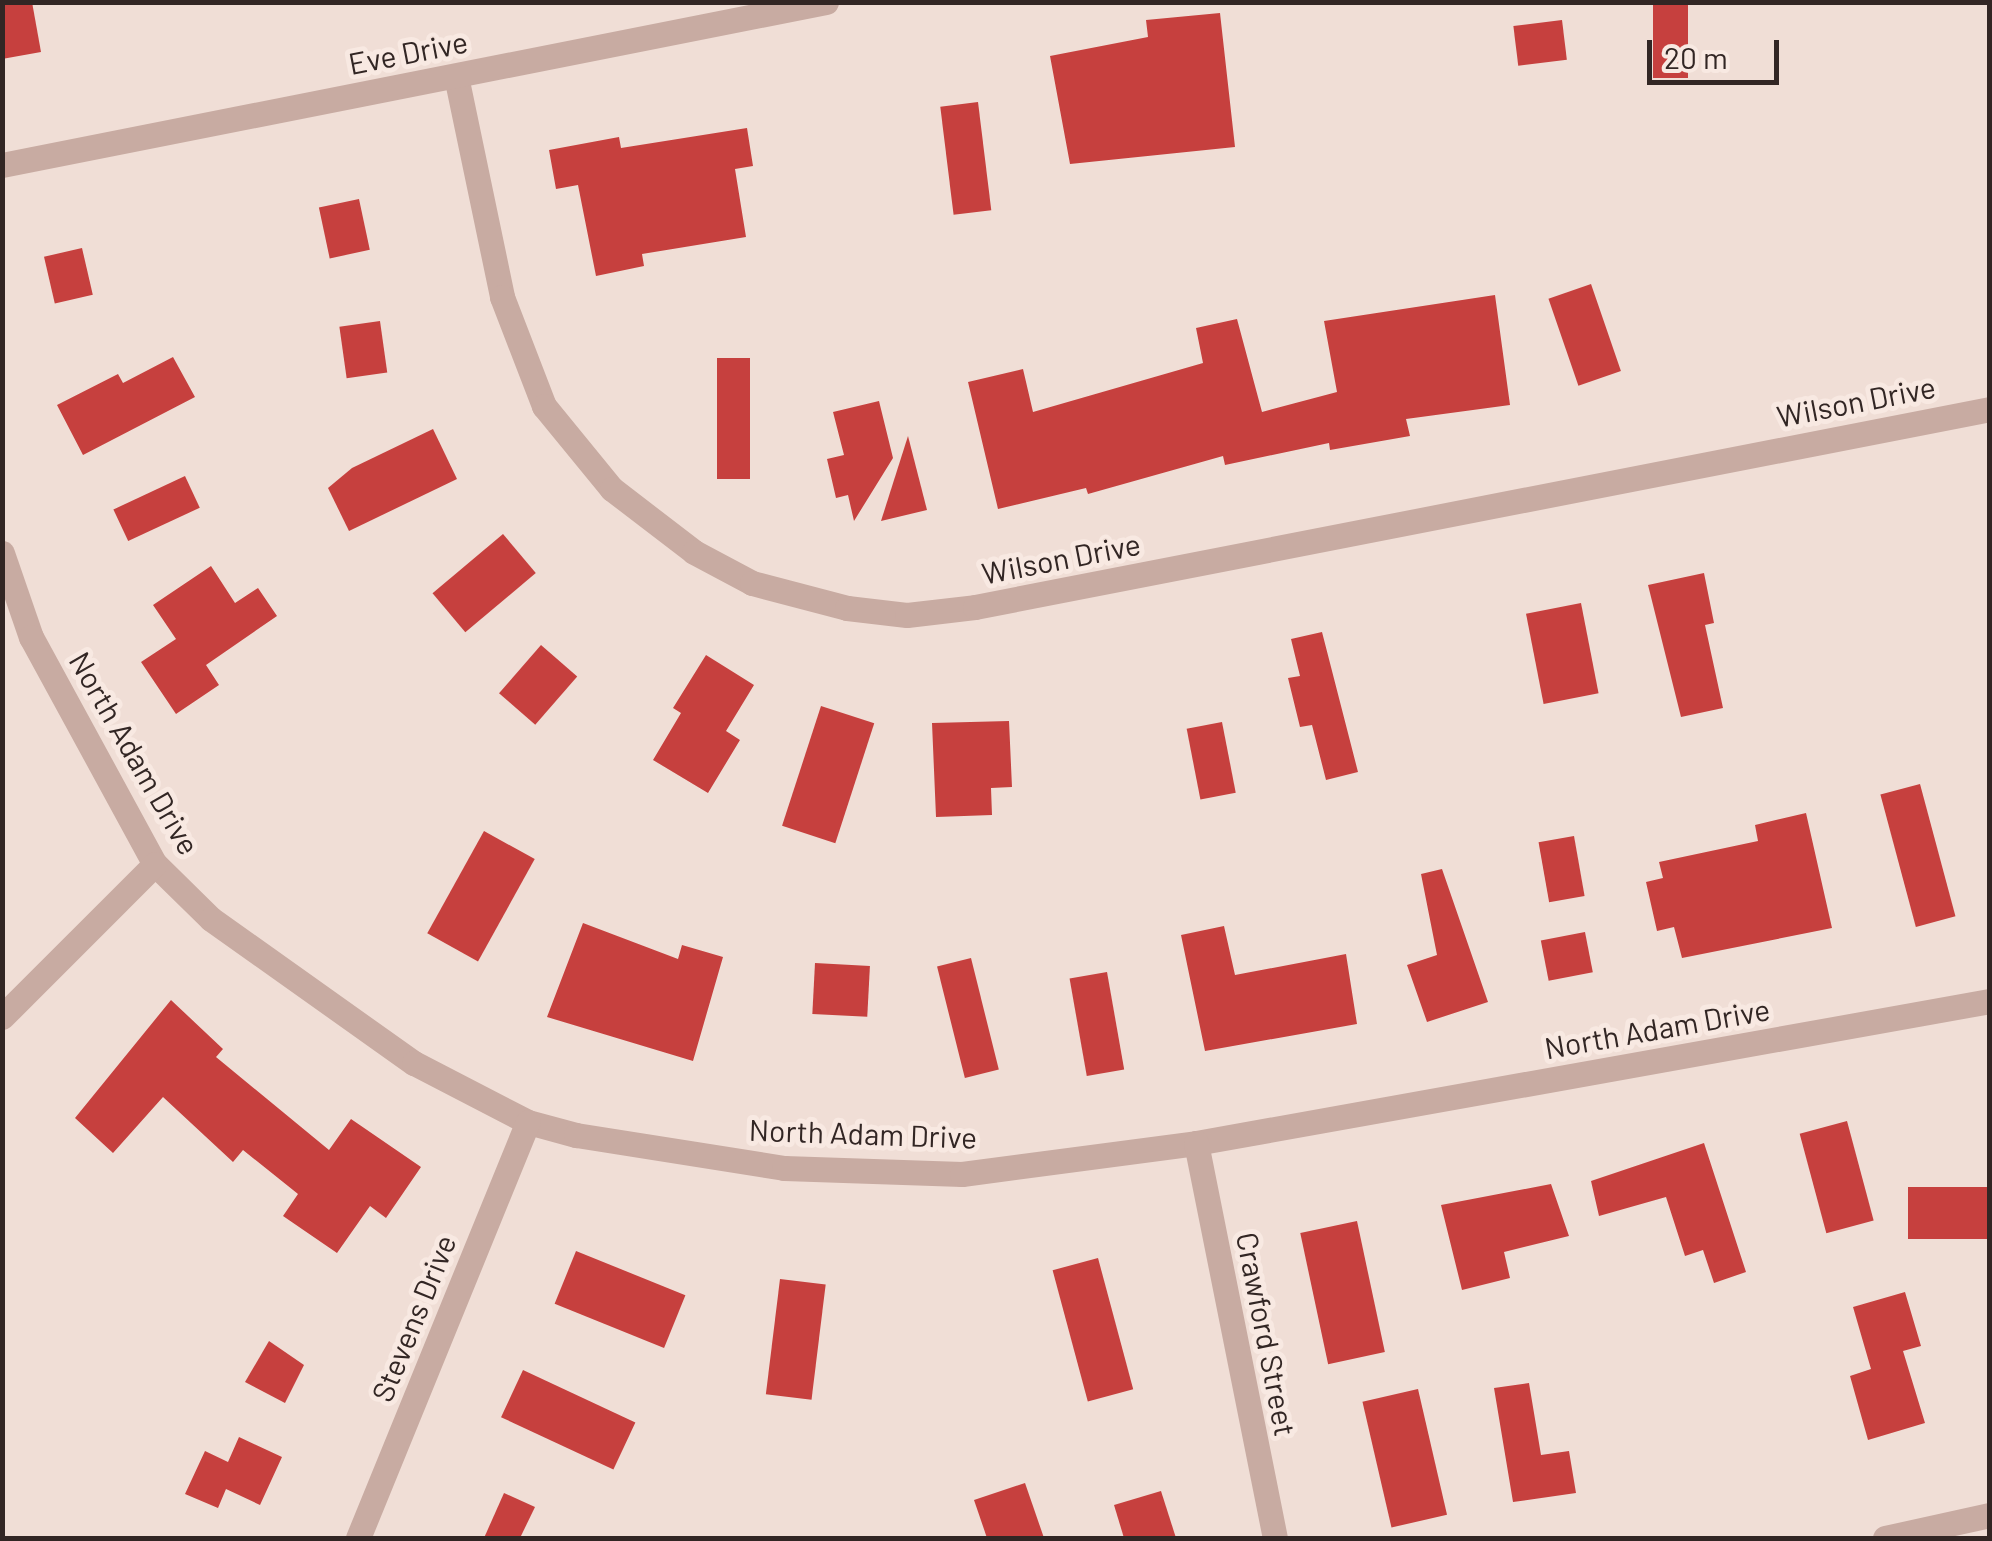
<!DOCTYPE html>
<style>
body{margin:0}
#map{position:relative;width:1992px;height:1541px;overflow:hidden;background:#f0ded6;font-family:Barlow,sans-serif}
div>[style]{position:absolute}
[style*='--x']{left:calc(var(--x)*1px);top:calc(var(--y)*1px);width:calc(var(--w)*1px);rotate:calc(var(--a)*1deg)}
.building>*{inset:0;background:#c6403e;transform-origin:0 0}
.minor>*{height:25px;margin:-12.5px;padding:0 12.5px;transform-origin:12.5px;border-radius:12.5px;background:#c8aba2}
span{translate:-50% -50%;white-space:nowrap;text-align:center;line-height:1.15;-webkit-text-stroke:10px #f8e9e2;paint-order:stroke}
.street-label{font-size:30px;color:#322624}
.frame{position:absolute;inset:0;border:5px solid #322624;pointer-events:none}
.scale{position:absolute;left:1647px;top:40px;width:132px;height:45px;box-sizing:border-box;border:5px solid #322624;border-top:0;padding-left:12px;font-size:30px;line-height:35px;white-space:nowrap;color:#322624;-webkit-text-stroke:8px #f8e9e2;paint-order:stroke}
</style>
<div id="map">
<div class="building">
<div style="clip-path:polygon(2px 2px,32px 2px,41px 52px,2px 59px)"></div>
<div style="left:1653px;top:2px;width:35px;height:76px"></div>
<div style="clip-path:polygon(1220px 13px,1235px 147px,1070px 164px,1050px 56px,1148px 37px,1146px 20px)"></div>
<div style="left:1562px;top:20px;width:40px;height:49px;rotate:83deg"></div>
<div style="left:978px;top:102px;width:109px;height:38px;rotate:83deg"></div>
<div style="clip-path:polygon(747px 128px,753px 166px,735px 169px,746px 237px,642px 254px,644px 266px,596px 276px,578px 185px,556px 189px,549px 150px,619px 137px,621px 148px)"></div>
<div style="left:359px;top:199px;width:52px;height:41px;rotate:78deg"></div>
<div style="left:82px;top:248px;width:48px;height:39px;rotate:77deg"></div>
<div style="left:1591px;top:284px;width:92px;height:45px;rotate:71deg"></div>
<div style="clip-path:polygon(1495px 295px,1510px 405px,1406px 419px,1410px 436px,1330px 450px,1329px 443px,1225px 465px,1223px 456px,1088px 494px,1086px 488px,998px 509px,968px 382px,1023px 369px,1033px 412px,1203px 363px,1196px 328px,1237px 319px,1262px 412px,1337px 392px,1324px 321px)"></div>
<div style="left:380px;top:321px;width:52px;height:41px;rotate:82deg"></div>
<div style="clip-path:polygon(173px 357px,195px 397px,83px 455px,57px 405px,118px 374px,123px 383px)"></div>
<div style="left:750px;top:358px;width:121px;height:33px;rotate:90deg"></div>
<div style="clip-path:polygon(879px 401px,893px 458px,854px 521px,848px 495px,836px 498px,827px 459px,844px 455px,833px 412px)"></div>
<div style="clip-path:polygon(433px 429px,457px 479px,349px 531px,328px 488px,352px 468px)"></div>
<div style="clip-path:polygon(908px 436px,927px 510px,881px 521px)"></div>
<div style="left:185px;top:476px;width:35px;height:79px;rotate:65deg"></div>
<div style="left:503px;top:534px;width:51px;height:92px;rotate:50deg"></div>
<div style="clip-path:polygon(211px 566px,235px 603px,258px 588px,277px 616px,206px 665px,219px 685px,176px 714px,141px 662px,176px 639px,153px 605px)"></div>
<div style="clip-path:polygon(1704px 573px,1714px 623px,1705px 625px,1723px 708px,1681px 717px,1648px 585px)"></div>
<div style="left:1581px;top:603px;width:92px;height:56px;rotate:79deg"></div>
<div style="clip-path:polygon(1322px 632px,1358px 772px,1326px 780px,1312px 725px,1300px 727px,1288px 678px,1300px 676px,1291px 639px)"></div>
<div style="left:541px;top:645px;width:48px;height:64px;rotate:41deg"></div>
<div style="clip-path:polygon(706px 655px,754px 685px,726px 731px,740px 740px,708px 793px,653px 760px,681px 713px,673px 708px)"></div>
<div style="left:821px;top:706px;width:56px;height:126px;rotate:18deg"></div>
<div style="clip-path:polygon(1009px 721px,1012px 787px,991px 788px,992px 815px,936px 817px,932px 723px)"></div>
<div style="left:1222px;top:722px;width:72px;height:36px;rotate:79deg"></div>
<div style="left:1920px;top:784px;width:137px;height:41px;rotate:75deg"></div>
<div style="clip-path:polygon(1806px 813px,1832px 928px,1682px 958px,1674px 927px,1657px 931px,1646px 882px,1663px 878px,1659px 862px,1758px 841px,1755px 825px)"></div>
<div style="left:484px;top:831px;width:58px;height:117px;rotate:29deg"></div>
<div style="left:1574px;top:836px;width:61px;height:36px;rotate:80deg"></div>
<div style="clip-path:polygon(1442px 869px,1488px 1002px,1427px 1022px,1407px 965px,1437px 955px,1421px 874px)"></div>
<div style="clip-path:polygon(583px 923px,678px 959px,682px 945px,723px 957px,693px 1061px,547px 1017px)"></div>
<div style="clip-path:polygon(1224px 926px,1235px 975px,1346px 954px,1357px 1024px,1205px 1051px,1181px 935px)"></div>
<div style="left:1585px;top:932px;width:41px;height:45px;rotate:79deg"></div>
<div style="left:971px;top:958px;width:115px;height:35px;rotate:76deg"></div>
<div style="left:815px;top:963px;width:55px;height:51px;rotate:3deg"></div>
<div style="left:1107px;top:972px;width:99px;height:38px;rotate:80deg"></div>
<div style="clip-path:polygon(171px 1000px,223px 1049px,216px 1057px,329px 1150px,351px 1119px,421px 1167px,386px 1218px,370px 1206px,337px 1253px,283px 1216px,298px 1194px,243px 1150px,233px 1162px,163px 1097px,113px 1153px,75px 1118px)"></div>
<div style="left:1847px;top:1121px;width:103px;height:49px;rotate:75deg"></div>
<div style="clip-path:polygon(1704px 1143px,1746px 1272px,1714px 1283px,1703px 1250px,1685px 1256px,1666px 1197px,1599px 1216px,1591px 1181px)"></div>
<div style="clip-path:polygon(1551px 1184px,1569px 1236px,1504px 1252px,1510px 1278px,1462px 1290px,1441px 1205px)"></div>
<div style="left:1990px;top:1187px;width:52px;height:82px;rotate:90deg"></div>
<div style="left:1357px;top:1221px;width:134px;height:58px;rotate:78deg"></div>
<div style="left:576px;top:1251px;width:118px;height:57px;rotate:22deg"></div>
<div style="left:1098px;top:1258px;width:136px;height:47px;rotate:75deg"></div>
<div style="left:780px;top:1279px;width:46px;height:116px;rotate:7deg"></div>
<div style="clip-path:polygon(1905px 1292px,1921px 1346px,1903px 1351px,1925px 1423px,1868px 1440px,1850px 1376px,1871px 1369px,1853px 1307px)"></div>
<div style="clip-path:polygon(269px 1341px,304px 1365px,285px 1403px,245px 1382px)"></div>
<div style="left:523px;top:1370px;width:124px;height:52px;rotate:25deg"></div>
<div style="clip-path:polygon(1529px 1383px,1541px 1455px,1569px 1451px,1576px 1493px,1513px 1502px,1494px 1388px)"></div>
<div style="left:1418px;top:1389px;width:129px;height:57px;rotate:77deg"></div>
<div style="clip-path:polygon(239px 1437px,282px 1457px,260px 1505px,226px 1489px,218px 1508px,185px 1494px,205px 1451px,228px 1462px)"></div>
<div style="clip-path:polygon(1025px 1483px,1044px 1538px,987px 1538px,974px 1500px)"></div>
<div style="clip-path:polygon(1161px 1491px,1176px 1538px,1124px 1538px,1114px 1505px)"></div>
<div style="clip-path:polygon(504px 1493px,535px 1507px,520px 1538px,484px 1538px)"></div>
</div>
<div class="minor">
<div style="--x:456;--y:76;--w:226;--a:78.2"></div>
<div style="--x:502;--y:297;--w:117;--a:68.9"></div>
<div style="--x:544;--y:406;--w:107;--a:50.7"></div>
<div style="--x:612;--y:489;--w:103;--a:37.5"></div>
<div style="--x:694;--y:552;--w:66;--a:28.1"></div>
<div style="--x:752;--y:583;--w:98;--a:14.7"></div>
<div style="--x:847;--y:608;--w:60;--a:6.7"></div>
<div style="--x:907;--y:615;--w:68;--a:-6.7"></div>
<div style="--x:975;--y:607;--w:1034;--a:-11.04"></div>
<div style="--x:2;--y:165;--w:840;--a:-11.19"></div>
<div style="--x:2;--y:553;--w:89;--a:71"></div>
<div style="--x:31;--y:637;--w:259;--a:61.4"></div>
<div style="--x:155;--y:864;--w:78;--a:44.5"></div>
<div style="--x:211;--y:919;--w:249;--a:35.4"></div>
<div style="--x:414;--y:1063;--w:128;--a:27.4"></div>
<div style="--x:528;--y:1122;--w:50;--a:15.2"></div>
<div style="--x:576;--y:1135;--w:211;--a:9"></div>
<div style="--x:784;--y:1168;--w:178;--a:1.9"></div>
<div style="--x:962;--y:1174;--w:236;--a:-7.5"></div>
<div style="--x:1196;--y:1143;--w:807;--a:-10.14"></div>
<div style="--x:2;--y:1017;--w:216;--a:-45"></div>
<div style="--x:1196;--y:1143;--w:403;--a:78.7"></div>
<div style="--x:358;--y:1538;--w:449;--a:-67.8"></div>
<div style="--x:1885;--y:1538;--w:107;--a:-12.4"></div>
</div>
<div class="street-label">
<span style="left:408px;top:52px;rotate:-11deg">Eve Drive</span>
<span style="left:1856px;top:401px;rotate:-11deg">Wilson Drive</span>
<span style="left:1061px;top:558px;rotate:-11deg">Wilson Drive</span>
<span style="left:135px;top:753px;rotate:60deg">North Adam Drive</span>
<span style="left:1657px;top:1028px;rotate:-10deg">North Adam Drive</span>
<span style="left:863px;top:1133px;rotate:2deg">North Adam Drive</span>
<span style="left:413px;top:1318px;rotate:-68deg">Stevens Drive</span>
<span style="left:1267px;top:1334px;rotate:79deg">Crawford Street</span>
</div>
<div class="frame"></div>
<div class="scale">20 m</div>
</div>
